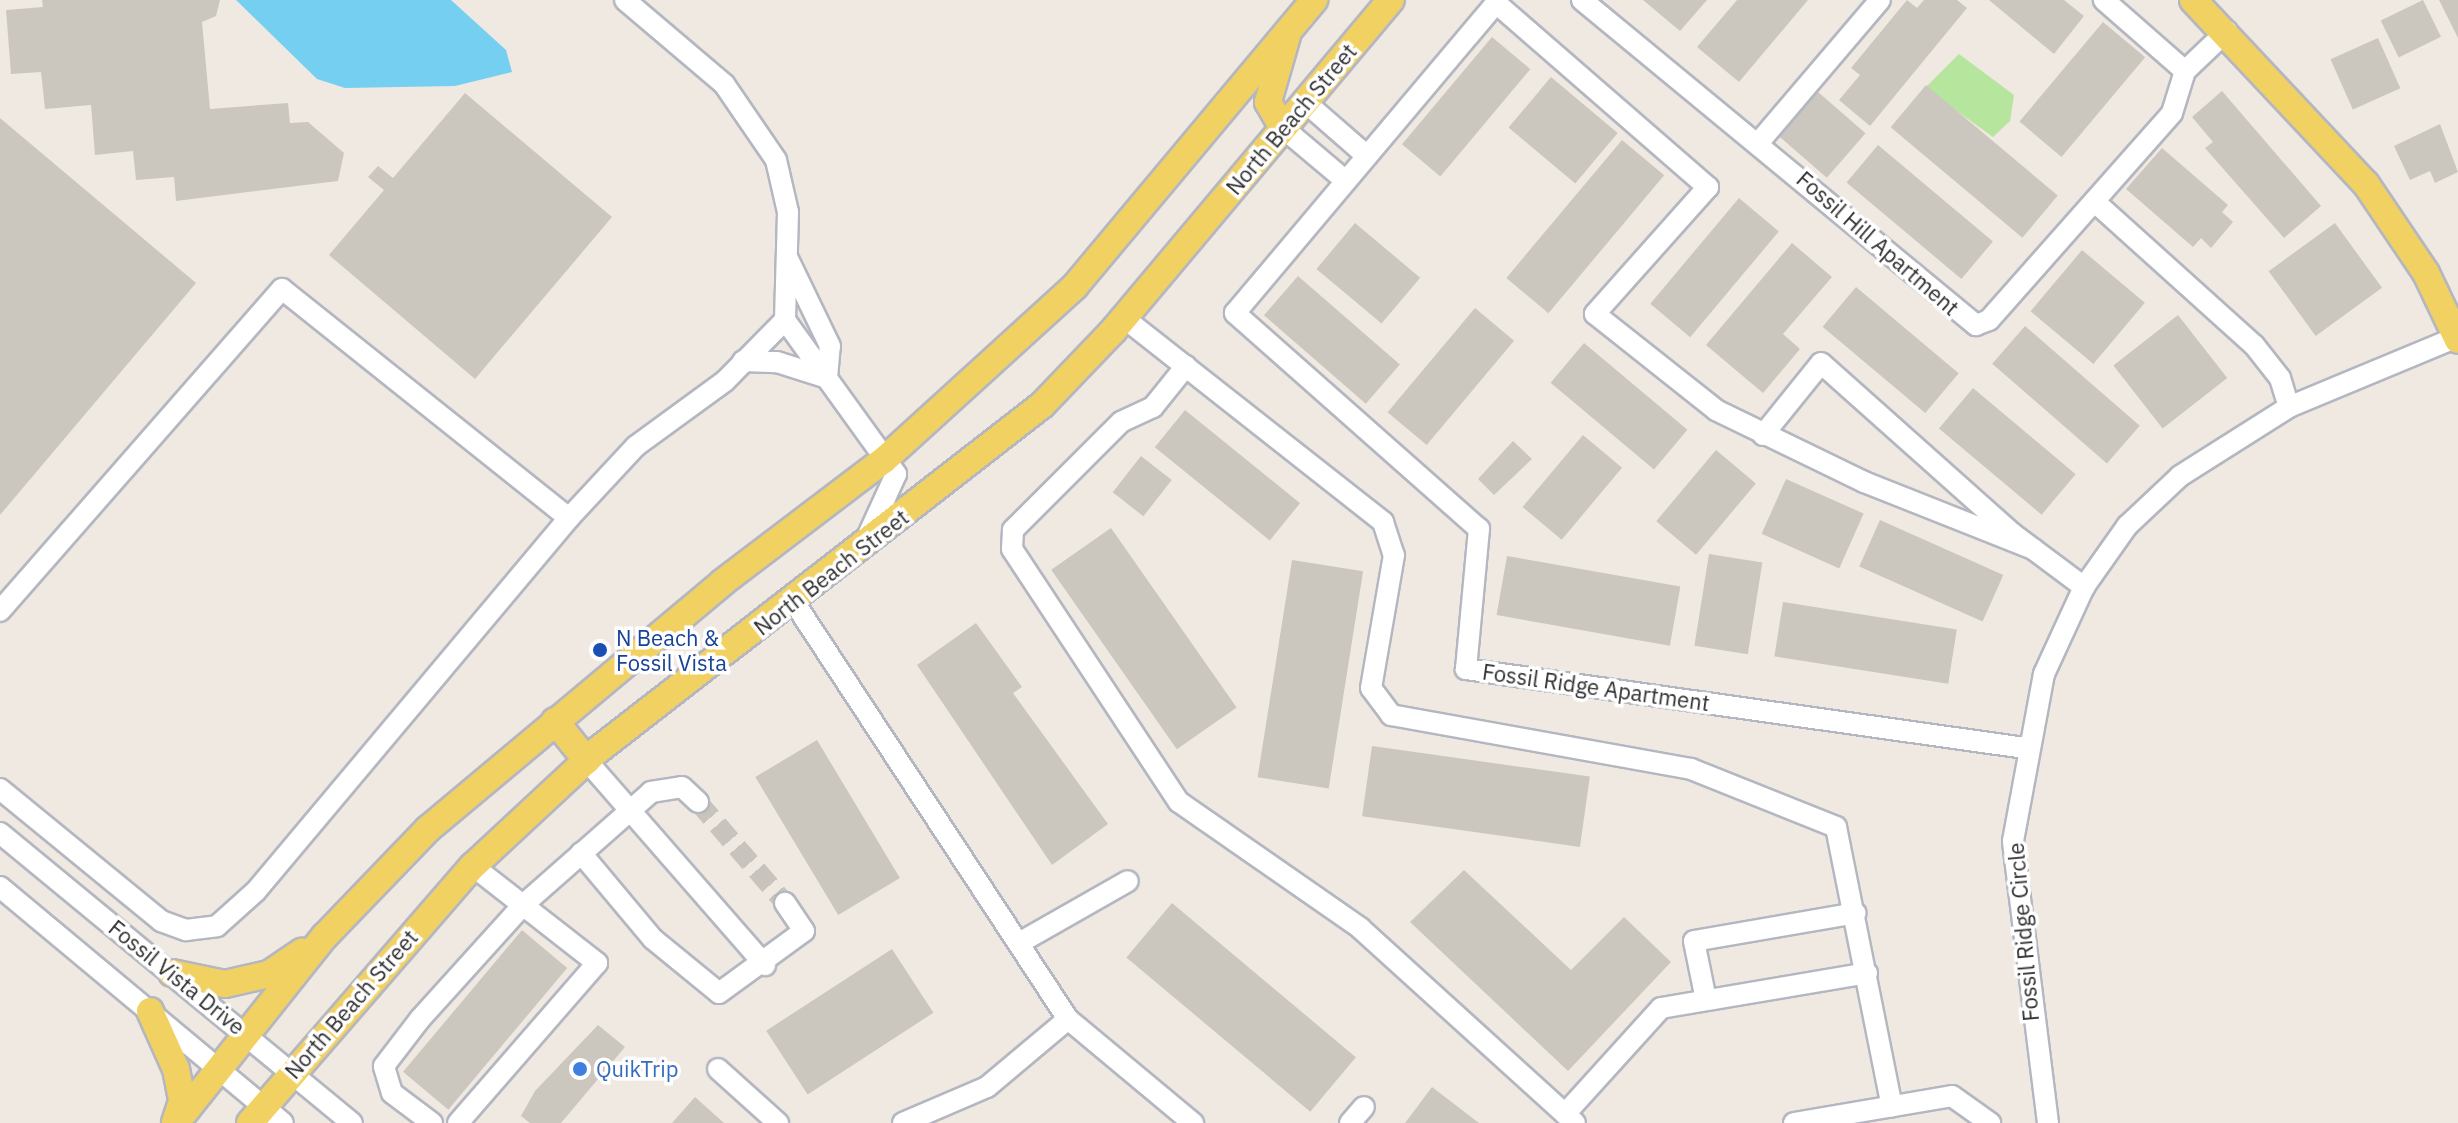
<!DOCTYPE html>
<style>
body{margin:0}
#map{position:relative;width:2458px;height:1123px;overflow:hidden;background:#efe9e1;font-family:"IBM Plex Sans",sans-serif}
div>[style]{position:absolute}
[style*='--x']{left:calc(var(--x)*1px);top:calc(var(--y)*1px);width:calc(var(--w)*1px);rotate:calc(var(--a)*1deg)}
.green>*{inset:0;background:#b6e59e}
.water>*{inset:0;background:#75cff0}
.building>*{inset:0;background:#cbc7bf;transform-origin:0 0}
.minor-tunnel>*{height:20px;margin-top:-10px;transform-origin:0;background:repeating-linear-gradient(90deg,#c8c4bd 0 20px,transparent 0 30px)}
.roads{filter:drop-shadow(2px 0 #b4b7c1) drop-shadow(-2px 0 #b4b7c1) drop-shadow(0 2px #b4b7c1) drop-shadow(0 -2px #b4b7c1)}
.minor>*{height:20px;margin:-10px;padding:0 10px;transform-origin:10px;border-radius:10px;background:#fff}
.major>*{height:26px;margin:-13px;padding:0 13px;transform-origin:13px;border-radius:13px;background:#f2d163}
.dots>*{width:22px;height:22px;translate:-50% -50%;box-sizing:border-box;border:4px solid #fff;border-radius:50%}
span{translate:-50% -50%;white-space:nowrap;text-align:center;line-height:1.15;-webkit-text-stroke:7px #fff;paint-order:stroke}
.street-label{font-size:22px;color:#2e2e2e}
.transit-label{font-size:22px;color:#164399}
.left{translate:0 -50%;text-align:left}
.shop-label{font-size:22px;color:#366cbe}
</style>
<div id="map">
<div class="green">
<div style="clip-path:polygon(1959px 54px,2014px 95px,2010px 121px,1993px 137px,1925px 88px)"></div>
</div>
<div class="water">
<div style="clip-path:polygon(236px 0,451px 0,506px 50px,512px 72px,455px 86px,345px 88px,317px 79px)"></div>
</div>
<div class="building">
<div style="clip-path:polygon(42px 0,220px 0,216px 16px,202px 22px,210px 109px,288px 103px,290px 123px,308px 122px,344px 153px,338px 181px,176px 201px,174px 177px,136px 180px,133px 151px,95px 155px,91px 105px,45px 109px,41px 72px,11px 74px,6px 10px,43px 7px)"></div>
<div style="clip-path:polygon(1643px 0,1707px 0,1680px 31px)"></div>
<div style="clip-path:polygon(1737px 0,1808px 0,1739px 82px,1697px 47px)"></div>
<div style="clip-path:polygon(1907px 0,1917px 8px,1924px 0,1957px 0,1967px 8px,1870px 126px,1839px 100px,1860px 75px,1851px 68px)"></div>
<div style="clip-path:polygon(1989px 0,2064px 0,2084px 16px,2054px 54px)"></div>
<div style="left:2423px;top:0;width:41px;height:47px;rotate:64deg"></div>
<div style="clip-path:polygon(2439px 0,2458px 0,2458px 38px)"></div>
<div style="left:2103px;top:22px;width:55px;height:130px;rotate:40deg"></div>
<div style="left:1492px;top:37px;width:50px;height:140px;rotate:40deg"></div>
<div style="left:2378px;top:38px;width:55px;height:52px;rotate:66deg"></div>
<div style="left:1551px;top:77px;width:87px;height:66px;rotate:40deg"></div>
<div style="left:1926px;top:85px;width:172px;height:55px;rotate:40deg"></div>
<div style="clip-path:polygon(2222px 91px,2321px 206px,2284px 238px,2205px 148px,2213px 142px,2192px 117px)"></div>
<div style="left:1818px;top:92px;width:63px;height:59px;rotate:41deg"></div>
<div style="clip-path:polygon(465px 93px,612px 217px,475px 379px,329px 255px,384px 190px,368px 177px,378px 166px,393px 178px)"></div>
<div style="clip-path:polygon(0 118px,196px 283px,0 515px)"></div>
<div style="clip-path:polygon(2440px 124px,2458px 172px,2435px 183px,2430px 171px,2410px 180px,2394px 146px)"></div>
<div style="left:1622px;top:140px;width:55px;height:180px;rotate:40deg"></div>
<div style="left:1878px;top:145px;width:150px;height:49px;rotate:40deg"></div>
<div style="clip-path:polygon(2162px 148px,2228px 205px,2222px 212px,2233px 222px,2211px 248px,2201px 238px,2193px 247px,2126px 189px)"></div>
<div style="left:1739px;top:198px;width:52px;height:138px;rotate:40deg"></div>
<div style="left:1355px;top:223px;width:85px;height:60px;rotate:40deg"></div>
<div style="left:2335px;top:223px;width:80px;height:82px;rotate:54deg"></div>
<div style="clip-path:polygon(1792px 243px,1832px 277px,1783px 334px,1800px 349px,1763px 393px,1706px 345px)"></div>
<div style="left:2082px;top:250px;width:82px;height:80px;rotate:40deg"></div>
<div style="left:1298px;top:276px;width:135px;height:52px;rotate:41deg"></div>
<div style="left:1856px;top:287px;width:134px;height:52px;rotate:40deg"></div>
<div style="left:1475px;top:308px;width:51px;height:136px;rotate:40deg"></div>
<div style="left:2178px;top:315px;width:80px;height:82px;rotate:52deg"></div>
<div style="left:2025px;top:326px;width:152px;height:50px;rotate:41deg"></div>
<div style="left:1584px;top:343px;width:135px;height:52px;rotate:40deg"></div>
<div style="left:1973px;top:388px;width:134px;height:53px;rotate:40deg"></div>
<div style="left:1185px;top:410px;width:148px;height:48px;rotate:39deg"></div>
<div style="left:1583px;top:435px;width:51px;height:94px;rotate:40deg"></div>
<div style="clip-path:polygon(1513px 441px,1532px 459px,1494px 495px,1478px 479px)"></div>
<div style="left:1716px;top:450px;width:52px;height:93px;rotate:40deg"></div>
<div style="left:1141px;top:456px;width:39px;height:46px;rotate:38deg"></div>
<div style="left:1786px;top:479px;width:85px;height:60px;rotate:24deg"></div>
<div style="left:1880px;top:520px;width:135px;height:51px;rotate:24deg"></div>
<div style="left:1111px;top:528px;width:219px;height:73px;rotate:55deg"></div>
<div style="left:1709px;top:554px;width:54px;height:93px;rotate:9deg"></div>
<div style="left:1507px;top:556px;width:176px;height:60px;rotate:10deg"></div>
<div style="left:1292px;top:560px;width:72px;height:220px;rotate:9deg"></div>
<div style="left:1783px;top:602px;width:176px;height:55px;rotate:9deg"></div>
<div style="clip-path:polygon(976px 623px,1022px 687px,1013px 693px,1108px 824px,1052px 865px,917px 665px)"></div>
<div style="left:817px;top:740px;width:161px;height:72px;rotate:59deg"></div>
<div style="left:1372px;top:746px;width:220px;height:71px;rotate:8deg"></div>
<div style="clip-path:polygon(1464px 870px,1571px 970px,1624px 917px,1671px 962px,1568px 1071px,1410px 922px)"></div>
<div style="left:1172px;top:903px;width:240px;height:71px;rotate:40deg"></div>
<div style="left:522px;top:930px;width:59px;height:185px;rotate:40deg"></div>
<div style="left:892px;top:949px;width:76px;height:150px;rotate:57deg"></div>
<div style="clip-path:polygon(598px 1025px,625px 1047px,561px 1123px,530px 1123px,521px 1116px,535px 1091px)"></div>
<div style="clip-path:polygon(1432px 1087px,1479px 1123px,1405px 1123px)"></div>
<div style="clip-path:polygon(695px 1097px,724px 1123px,672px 1123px)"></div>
</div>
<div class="minor-tunnel">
<div style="--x:698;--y:802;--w:133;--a:49.3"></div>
</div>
<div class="roads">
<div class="minor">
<div style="--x:625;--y:0;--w:130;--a:40.3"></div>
<div style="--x:724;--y:84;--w:92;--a:55.6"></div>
<div style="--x:776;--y:160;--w:53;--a:77"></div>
<div style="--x:788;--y:212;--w:108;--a:91.6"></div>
<div style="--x:785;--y:320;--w:190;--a:54.2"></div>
<div style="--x:896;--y:474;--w:75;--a:114.5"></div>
<div style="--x:1582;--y:0;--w:511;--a:39.52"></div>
<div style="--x:1976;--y:325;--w:14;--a:-21"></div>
<div style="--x:1989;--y:320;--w:276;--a:-48.5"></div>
<div style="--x:2172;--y:113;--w:44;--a:-72.8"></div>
<div style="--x:2185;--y:71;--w:108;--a:-138.8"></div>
<div style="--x:2185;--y:71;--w:58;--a:-43.6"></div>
<div style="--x:1305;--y:102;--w:82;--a:41.1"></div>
<div style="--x:1283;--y:128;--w:82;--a:40.1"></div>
<div style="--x:1760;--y:141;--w:185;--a:-49.6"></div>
<div style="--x:2095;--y:202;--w:214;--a:42"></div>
<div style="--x:2254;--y:345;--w:42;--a:51.8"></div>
<div style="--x:2280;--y:378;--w:30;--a:73"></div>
<div style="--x:1124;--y:318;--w:330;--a:38.2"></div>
<div style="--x:1383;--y:522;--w:35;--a:72"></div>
<div style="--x:1394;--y:555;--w:135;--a:99.8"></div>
<div style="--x:1371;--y:688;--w:34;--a:53"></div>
<div style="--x:1391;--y:715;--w:305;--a:10.2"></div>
<div style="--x:1691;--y:769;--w:156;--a:21.8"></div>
<div style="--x:1836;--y:827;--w:285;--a:78.7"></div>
<div style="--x:743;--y:361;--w:34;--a:2"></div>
<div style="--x:777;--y:362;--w:52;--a:17.7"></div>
<div style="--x:827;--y:378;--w:32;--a:-85"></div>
<div style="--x:830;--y:346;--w:97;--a:-115.8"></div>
<div style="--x:1186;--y:366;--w:53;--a:128.8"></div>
<div style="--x:1153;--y:407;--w:35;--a:155"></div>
<div style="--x:1121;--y:422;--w:153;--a:135"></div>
<div style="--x:1013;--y:530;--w:19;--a:93"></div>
<div style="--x:1012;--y:549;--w:303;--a:56.6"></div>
<div style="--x:1179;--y:802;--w:221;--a:34.8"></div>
<div style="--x:1360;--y:928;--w:290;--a:42.2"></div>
<div style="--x:1763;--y:435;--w:92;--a:-51.1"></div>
<div style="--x:1821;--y:363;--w:257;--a:41.7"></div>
<div style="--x:2013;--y:534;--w:89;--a:36.7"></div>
<div style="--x:794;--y:602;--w:499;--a:56.7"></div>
<div style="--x:1068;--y:1019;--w:163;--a:39.8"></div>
<div style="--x:0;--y:611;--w:428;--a:-48.8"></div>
<div style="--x:282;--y:289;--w:367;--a:38.6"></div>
<div style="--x:569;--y:518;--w:98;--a:-47.1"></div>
<div style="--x:636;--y:446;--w:110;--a:-36.1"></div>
<div style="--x:725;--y:381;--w:86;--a:-45.5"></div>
<div style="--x:2025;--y:748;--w:565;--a:-171.96"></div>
<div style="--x:1466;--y:669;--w:141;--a:-84.7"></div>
<div style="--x:1479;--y:529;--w:326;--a:-138.5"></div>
<div style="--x:1235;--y:313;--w:405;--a:-49.9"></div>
<div style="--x:1496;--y:3;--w:281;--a:41"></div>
<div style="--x:1708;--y:187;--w:170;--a:131.7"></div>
<div style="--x:1595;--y:314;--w:154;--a:38.4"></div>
<div style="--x:1716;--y:410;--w:165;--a:25.9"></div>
<div style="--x:1864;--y:482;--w:182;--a:21.6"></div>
<div style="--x:587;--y:761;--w:271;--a:48.9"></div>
<div style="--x:0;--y:789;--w:208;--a:39.3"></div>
<div style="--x:161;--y:921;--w:27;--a:20"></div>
<div style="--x:186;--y:930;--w:31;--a:-7"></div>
<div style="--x:217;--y:926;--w:52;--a:-41.9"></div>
<div style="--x:256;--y:891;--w:487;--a:-50"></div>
<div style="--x:0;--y:833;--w:456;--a:39.5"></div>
<div style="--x:581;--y:853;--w:112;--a:50.1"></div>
<div style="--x:653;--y:939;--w:85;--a:39.3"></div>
<div style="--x:719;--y:993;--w:105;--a:-36.1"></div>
<div style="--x:804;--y:931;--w:34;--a:-124"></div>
<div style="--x:0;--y:887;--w:368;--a:39.8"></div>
<div style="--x:1019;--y:943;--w:125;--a:-29.6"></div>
<div style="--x:1706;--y:1000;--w:60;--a:-101.5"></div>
<div style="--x:1694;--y:941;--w:164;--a:-9.8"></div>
<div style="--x:718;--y:1069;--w:81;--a:42"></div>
<div style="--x:1565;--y:1114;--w:143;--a:-47.8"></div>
<div style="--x:1661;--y:1008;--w:209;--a:-9.6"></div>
<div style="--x:432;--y:1123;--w:50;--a:-143.1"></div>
<div style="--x:392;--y:1093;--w:28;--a:-107"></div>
<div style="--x:384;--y:1066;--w:59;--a:-52.5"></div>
<div style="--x:420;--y:1019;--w:154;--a:-47.9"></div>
<div style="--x:523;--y:905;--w:171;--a:-41.4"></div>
<div style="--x:651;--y:792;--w:31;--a:-9"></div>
<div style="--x:682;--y:787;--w:22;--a:43"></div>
<div style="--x:458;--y:1123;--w:212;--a:-49"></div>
<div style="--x:597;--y:963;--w:157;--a:-142"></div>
<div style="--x:903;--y:1123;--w:91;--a:-23.2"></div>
<div style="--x:987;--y:1087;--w:106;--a:-40"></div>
<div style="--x:1350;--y:1123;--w:21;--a:-49"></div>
<div style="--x:1794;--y:1123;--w:160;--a:-9.7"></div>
<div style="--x:1952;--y:1096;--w:47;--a:35.4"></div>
<div style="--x:2048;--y:1123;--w:284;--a:-97.1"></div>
<div style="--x:2013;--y:841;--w:170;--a:-79.5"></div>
<div style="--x:2044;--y:674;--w:96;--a:-65.3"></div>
<div style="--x:2084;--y:587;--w:75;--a:-54.8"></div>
<div style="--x:2127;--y:526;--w:73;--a:-43.3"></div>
<div style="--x:2180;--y:476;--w:129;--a:-32.3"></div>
<div style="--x:2289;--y:407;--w:182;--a:-22.6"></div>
</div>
<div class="major">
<div style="--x:2193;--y:0;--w:253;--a:46.8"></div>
<div style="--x:2366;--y:184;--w:107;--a:56"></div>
<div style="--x:2426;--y:273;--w:74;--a:64.5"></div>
<div style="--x:1283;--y:128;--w:30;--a:-120"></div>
<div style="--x:1268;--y:102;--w:69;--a:-73.9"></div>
<div style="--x:555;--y:721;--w:51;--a:51.3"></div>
<div style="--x:172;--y:973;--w:54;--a:11.7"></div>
<div style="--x:225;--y:984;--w:45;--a:-12.8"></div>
<div style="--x:269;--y:974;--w:40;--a:-34"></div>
<div style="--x:150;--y:1011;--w:64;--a:65.9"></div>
<div style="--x:176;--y:1069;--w:33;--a:79"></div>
<div style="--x:182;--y:1101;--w:23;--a:108"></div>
<div style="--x:176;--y:1123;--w:239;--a:-51.5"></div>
<div style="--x:325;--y:936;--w:149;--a:-46.1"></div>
<div style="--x:428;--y:829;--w:385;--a:-39.9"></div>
<div style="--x:723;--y:582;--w:202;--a:-37.2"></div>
<div style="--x:884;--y:460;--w:258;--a:-42.3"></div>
<div style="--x:1075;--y:286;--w:373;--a:-50.1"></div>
<div style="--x:250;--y:1123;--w:340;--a:-49.1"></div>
<div style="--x:473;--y:866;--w:171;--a:-42.9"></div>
<div style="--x:598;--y:750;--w:562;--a:-37.85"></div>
<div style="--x:1042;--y:405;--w:103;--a:-46.2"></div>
<div style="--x:1113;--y:331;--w:432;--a:-50"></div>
</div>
</div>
<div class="dots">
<div style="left:600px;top:650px;background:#1a4fb4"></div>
<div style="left:580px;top:1069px;background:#3f7fe0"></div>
</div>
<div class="street-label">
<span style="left:1291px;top:119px;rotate:-50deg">North Beach Street</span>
<span style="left:1878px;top:243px;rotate:41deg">Fossil Hill Apartment</span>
<span style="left:831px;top:572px;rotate:-38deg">North Beach Street</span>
<span style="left:1596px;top:687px;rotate:8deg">Fossil Ridge Apartment</span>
<span style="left:2023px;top:932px;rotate:-95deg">Fossil Ridge Circle</span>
<span style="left:177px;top:977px;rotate:39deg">Fossil Vista Drive</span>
<span style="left:351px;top:1004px;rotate:-49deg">North Beach Street</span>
</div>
<div class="transit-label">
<span class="left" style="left:616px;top:650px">N Beach &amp;<br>Fossil Vista</span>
</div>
<div class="shop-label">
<span class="left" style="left:596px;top:1069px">QuikTrip</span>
</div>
</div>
